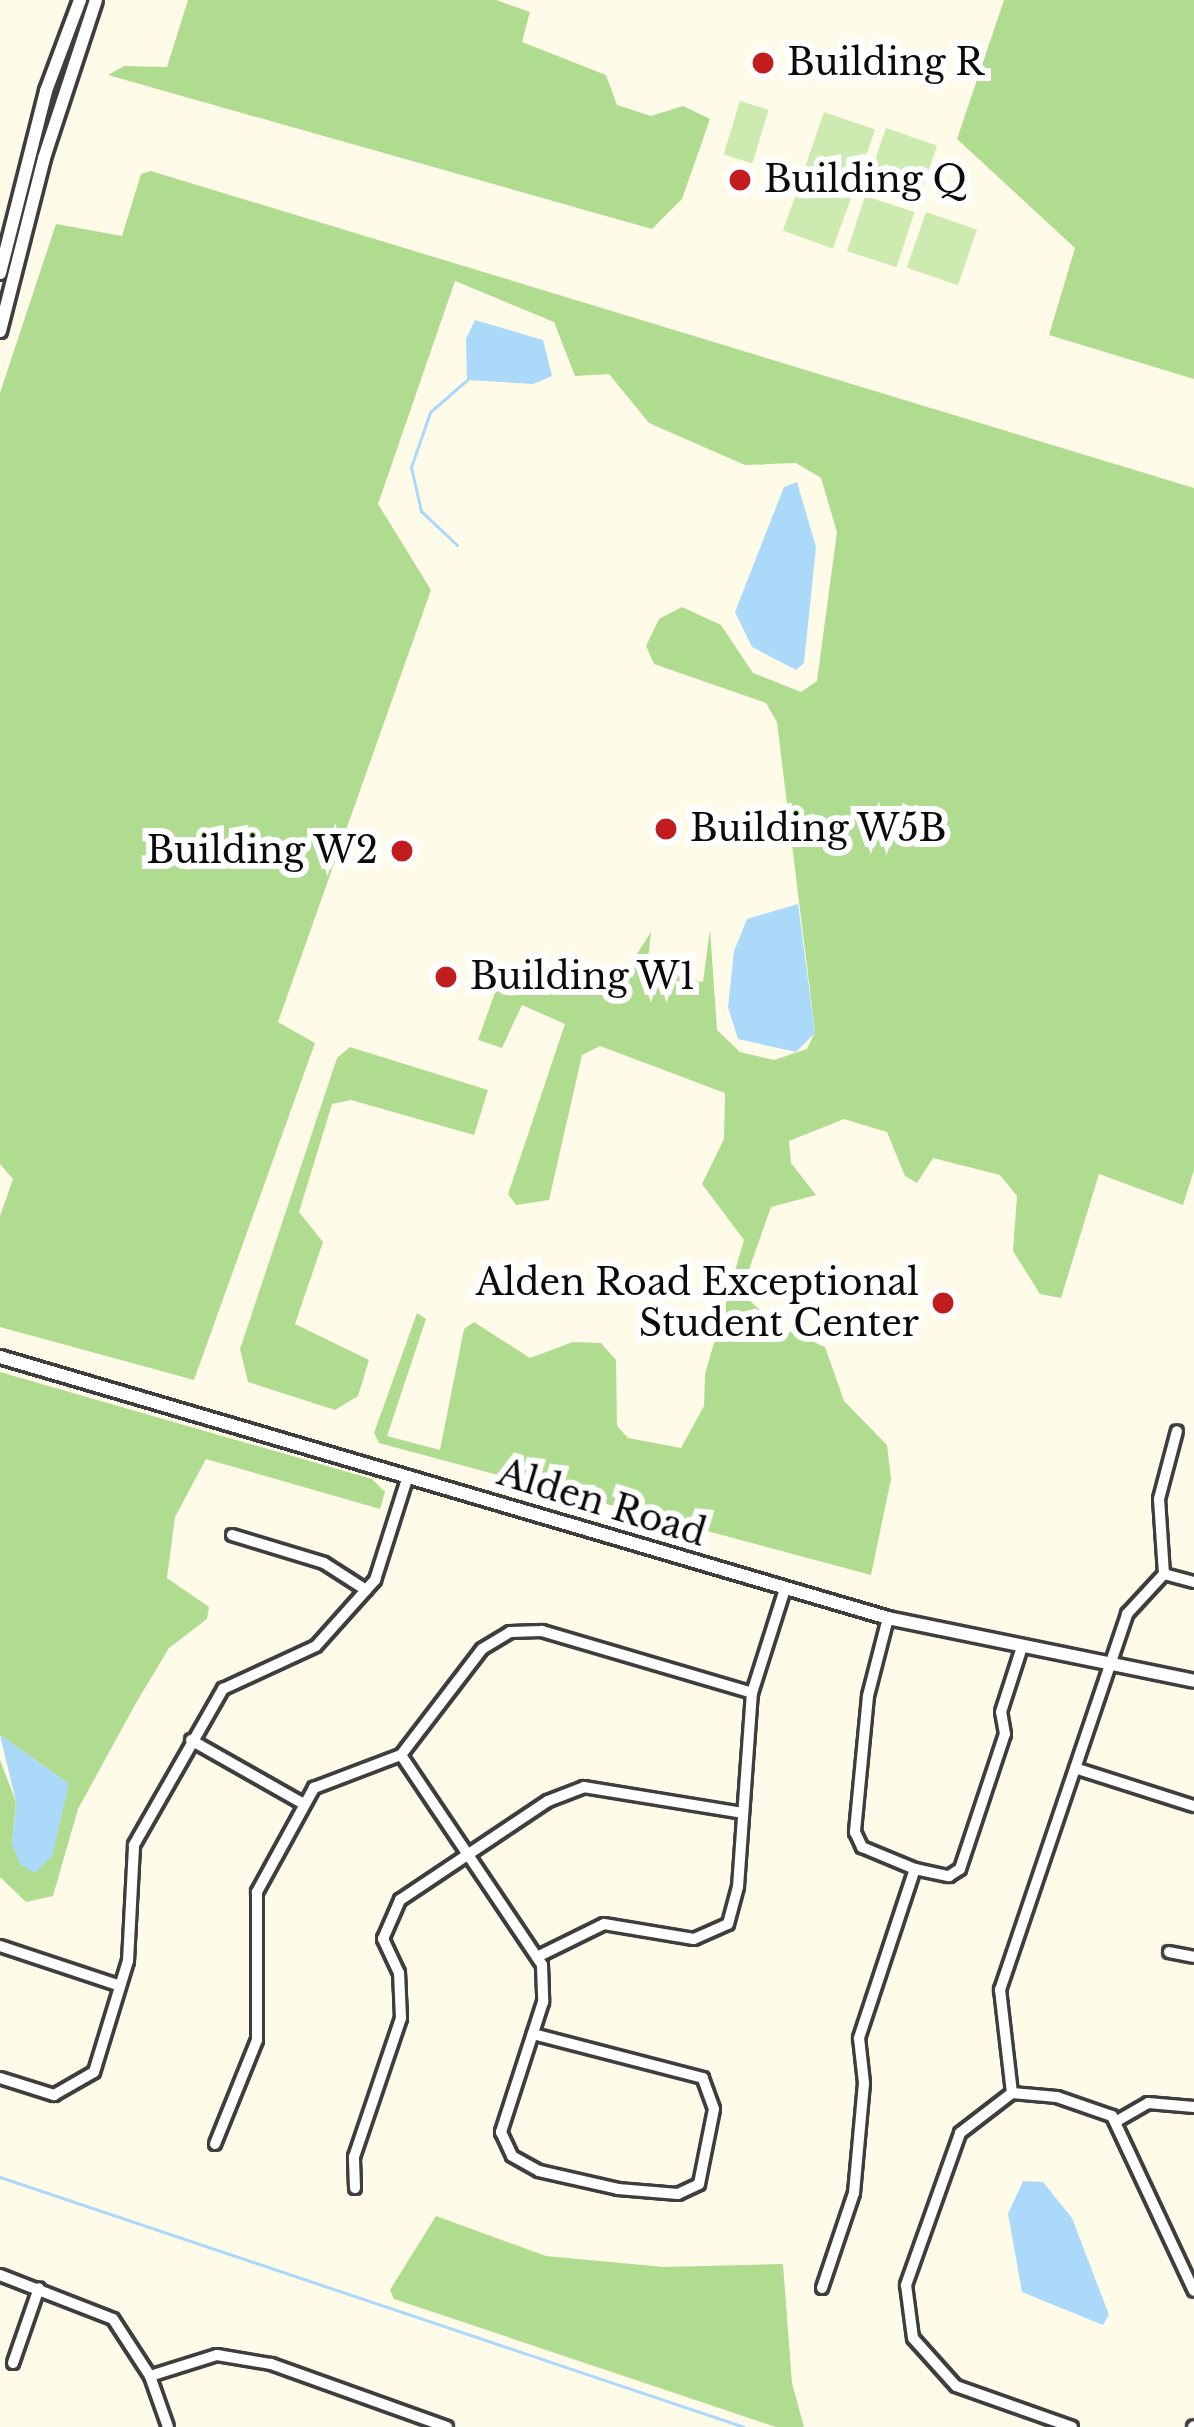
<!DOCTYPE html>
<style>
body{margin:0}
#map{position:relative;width:1194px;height:2427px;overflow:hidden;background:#fffbe9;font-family:"Libre Baskerville",serif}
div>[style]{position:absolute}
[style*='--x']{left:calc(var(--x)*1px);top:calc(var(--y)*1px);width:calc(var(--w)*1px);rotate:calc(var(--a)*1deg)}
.green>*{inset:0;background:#cdebb1;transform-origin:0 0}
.forest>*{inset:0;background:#b0dc90}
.water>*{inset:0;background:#abd9f9}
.stream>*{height:3px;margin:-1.5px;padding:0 1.5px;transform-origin:1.5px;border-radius:1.5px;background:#abd9f9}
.roads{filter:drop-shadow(3px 0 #3e3e3e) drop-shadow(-3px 0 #3e3e3e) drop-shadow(0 3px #3e3e3e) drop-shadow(0 -3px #3e3e3e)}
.minor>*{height:10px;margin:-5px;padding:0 5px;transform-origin:5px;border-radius:5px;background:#fff}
.tertiary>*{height:12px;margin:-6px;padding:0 6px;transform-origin:6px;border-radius:6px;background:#fff}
.dots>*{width:33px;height:33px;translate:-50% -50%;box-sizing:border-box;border:6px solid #fff;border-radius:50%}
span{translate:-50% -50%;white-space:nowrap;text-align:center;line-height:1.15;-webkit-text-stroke:12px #fff;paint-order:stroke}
.poi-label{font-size:36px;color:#0b0b0b}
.left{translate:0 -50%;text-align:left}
.right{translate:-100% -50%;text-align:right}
.street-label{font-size:36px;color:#0b0b0b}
</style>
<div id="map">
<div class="green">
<div style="left:740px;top:101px;width:30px;height:56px;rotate:17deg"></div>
<div style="left:824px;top:112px;width:54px;height:59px;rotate:19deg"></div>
<div style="left:886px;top:128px;width:54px;height:60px;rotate:19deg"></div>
<div style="left:802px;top:178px;width:53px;height:56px;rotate:20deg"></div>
<div style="left:865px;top:196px;width:52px;height:58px;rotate:18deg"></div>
<div style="left:926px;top:212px;width:54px;height:59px;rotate:19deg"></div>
</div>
<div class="forest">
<div style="clip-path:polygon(188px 0,496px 0,530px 12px,522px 42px,606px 75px,617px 105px,651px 116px,683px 106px,710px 119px,682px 199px,652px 229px,108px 75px,124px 66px,167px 67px)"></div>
<div style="clip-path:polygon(1004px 0,1194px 0,1194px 379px,1049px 335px,1075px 248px,957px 139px)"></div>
<div style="clip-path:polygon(151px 171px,1194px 488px,1194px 1170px,1183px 1205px,1099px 1174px,1061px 1298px,1040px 1294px,1013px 1251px,1017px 1196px,1000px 1175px,933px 1158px,917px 1183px,905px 1176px,887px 1132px,844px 1119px,789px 1141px,791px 1163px,816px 1195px,771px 1207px,741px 1292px,775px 1325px,825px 1347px,844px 1401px,887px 1445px,891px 1479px,871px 1575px,379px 1443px,374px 1433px,417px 1313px,426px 1319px,387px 1436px,440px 1450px,464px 1329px,474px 1322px,530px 1358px,573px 1342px,601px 1343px,616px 1360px,617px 1426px,628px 1438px,681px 1448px,704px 1406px,705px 1374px,744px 1240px,702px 1184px,724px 1139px,725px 1093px,600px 1046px,582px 1055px,549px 1200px,516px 1205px,508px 1194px,565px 1024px,522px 1005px,502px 1048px,478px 1040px,502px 973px,516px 964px,621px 979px,651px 932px,647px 969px,703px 982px,710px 929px,717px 1030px,740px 1052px,774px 1060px,807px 1049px,815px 1032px,777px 722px,766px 703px,654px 664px,646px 646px,659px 619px,682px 607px,721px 625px,753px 673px,801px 692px,817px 681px,837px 532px,821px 478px,796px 463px,745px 465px,649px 423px,609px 374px,575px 376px,554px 322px,455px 281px,378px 504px,431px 590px,278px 1022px,315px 1043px,194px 1380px,0 1327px,0 1216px,13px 1179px,0 1164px,0 393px,56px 224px,122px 236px,141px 174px)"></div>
<div style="clip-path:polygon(350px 1047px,488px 1090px,474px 1135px,351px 1100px,332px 1104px,299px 1212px,323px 1242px,295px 1324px,369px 1360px,358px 1396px,335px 1410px,248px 1382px,240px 1349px,337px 1058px)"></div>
<div style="clip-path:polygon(0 1372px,372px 1479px,385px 1492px,380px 1509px,206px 1459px,175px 1517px,167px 1578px,209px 1607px,207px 1619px,169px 1648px,136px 1703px,78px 1809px,53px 1896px,26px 1902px,0 1877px,0 1760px,16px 1802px,12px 1844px,69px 1784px,0 1735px)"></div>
<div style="clip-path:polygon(436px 2216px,546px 2256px,664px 2267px,783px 2264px,792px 2383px,804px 2427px,776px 2427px,394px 2299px,390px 2290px)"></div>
</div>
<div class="water">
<div style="clip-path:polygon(475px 320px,543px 340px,552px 376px,533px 384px,467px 380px,466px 339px)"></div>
<div style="clip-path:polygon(797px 482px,816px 547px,804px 663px,796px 670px,752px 647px,735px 612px,784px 487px)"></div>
<div style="clip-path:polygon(798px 904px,815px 1033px,796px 1052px,738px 1039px,728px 1007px,734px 951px,747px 919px)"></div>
<div style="clip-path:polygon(0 1735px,69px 1784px,52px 1856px,35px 1873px,20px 1864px,12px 1844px,16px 1802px)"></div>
<div style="clip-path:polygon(1023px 2181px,1043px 2182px,1072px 2218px,1109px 2315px,1103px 2325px,1022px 2292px,1008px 2214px)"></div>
</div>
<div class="stream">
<div style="--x:457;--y:545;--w:50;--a:-136.6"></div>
<div style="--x:421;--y:511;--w:45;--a:-102.8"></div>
<div style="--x:411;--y:467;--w:58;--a:-70.9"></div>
<div style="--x:430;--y:412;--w:49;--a:-40.9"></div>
<div style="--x:0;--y:2177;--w:785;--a:18.57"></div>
</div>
<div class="roads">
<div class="minor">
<div style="--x:232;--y:1535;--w:96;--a:16.9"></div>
<div style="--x:324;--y:1563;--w:50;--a:32.7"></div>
<div style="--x:1164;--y:1574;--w:75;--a:-93.8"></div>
<div style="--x:1159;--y:1499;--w:70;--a:-75.2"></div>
<div style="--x:1164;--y:1574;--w:31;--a:15"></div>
<div style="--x:888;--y:1618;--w:81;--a:104.4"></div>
<div style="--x:868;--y:1696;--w:137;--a:95.5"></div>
<div style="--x:855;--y:1832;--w:17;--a:65"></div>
<div style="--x:862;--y:1847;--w:57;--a:22.5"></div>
<div style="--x:915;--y:1869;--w:35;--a:12"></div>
<div style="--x:949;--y:1876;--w:13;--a:-32"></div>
<div style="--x:960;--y:1869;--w:142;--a:-71.6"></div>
<div style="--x:1005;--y:1734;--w:22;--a:-100"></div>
<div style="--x:1001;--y:1712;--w:68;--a:-72.1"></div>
<div style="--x:191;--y:1740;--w:125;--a:29.6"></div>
<div style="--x:401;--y:1755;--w:253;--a:56.1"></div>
<div style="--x:542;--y:1965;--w:37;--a:88"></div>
<div style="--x:543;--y:2002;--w:137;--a:107.9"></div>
<div style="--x:501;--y:2132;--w:26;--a:65"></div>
<div style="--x:512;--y:2156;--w:31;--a:29"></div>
<div style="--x:539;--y:2171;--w:81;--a:12.8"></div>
<div style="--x:618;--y:2189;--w:60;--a:4.8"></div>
<div style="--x:678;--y:2194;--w:23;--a:-25"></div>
<div style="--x:699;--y:2184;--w:76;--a:-78.7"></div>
<div style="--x:714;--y:2109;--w:33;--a:-110"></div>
<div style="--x:703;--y:2078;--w:176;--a:-165.5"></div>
<div style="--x:1081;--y:1770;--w:119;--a:17.7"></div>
<div style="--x:0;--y:1946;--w:126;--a:18.4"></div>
<div style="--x:1169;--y:1952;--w:25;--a:11"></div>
<div style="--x:539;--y:1956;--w:72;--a:-26.2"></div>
<div style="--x:604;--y:1924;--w:91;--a:9.5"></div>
<div style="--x:694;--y:1939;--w:37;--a:-24"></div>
<div style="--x:728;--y:1924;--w:38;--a:-75"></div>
<div style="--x:738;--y:1887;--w:195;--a:-85.9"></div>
<div style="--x:752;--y:1693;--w:109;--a:-72.4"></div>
<div style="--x:0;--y:2078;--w:57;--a:17.5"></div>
<div style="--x:54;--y:2095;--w:46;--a:-29.9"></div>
<div style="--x:94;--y:2072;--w:116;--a:-73"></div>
<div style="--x:128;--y:1961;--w:116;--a:-87"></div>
<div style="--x:134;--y:1845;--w:180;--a:-60.3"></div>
<div style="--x:223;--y:1689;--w:102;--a:-24.8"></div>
<div style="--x:316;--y:1646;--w:89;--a:-48.2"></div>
<div style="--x:375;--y:1580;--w:109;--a:-72.4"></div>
<div style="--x:1012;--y:2093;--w:104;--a:-96.6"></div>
<div style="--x:1000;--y:1990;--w:397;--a:-71.3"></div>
<div style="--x:1127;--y:1614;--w:54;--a:-47.2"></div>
<div style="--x:1117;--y:2121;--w:36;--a:-30"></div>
<div style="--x:1148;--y:2103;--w:46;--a:5"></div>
<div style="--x:215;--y:2144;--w:112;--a:-68"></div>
<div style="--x:257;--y:2040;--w:148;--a:-90"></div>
<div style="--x:257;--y:1892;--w:119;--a:-61.3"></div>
<div style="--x:314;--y:1788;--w:93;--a:-20.8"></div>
<div style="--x:401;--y:1755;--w:133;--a:-52.6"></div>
<div style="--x:482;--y:1649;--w:33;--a:-31"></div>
<div style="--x:510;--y:1632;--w:32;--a:-2"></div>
<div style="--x:542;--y:1631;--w:219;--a:16.4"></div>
<div style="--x:355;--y:2188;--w:31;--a:-92"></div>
<div style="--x:354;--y:2157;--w:147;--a:-71.3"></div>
<div style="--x:401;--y:2018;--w:45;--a:-92.5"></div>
<div style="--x:399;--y:1973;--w:38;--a:-115"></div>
<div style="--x:383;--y:1939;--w:43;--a:-66.4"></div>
<div style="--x:400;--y:1900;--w:178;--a:-33.8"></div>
<div style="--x:548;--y:1801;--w:39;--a:-21"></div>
<div style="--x:584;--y:1787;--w:160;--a:9.3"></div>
<div style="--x:0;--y:2275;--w:121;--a:21.3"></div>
<div style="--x:113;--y:2319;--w:68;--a:57"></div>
<div style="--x:150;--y:2376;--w:54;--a:70.6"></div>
<div style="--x:822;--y:2288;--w:100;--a:-71.4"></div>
<div style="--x:854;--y:2193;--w:110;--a:-84.8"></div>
<div style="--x:864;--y:2083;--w:45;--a:-96.3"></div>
<div style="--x:859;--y:2038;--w:178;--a:-71.7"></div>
<div style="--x:13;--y:2363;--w:79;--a:-70.9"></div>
<div style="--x:150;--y:2376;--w:70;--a:-17.4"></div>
<div style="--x:217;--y:2355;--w:55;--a:9.5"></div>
<div style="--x:271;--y:2364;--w:187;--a:19.7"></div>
<div style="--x:1072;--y:2427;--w:123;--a:-160.5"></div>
<div style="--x:956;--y:2386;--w:64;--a:-131.9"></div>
<div style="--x:913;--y:2338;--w:53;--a:-97.5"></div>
<div style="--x:906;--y:2285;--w:161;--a:-70.4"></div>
<div style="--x:960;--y:2133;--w:66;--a:-37.6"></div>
<div style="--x:1012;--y:2093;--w:45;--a:5.1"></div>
<div style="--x:1057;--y:2097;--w:58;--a:19.1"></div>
<div style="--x:1112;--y:2116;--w:193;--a:64.9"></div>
<div style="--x:1193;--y:2427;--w:1;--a:-45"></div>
</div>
<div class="tertiary">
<div style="--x:0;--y:273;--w:188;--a:-75.8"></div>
<div style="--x:46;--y:91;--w:97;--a:-69.5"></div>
<div style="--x:0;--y:331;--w:179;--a:-75.7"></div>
<div style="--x:44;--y:158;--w:166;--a:-71.8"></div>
<div style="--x:0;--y:1357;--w:926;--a:16.38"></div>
<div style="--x:888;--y:1618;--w:312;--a:11.6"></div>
</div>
</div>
<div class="dots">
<div style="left:763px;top:63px;background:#c11d1f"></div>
<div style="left:740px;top:180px;background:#c11d1f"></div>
<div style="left:666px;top:829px;background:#c11d1f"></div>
<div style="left:402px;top:851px;background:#c11d1f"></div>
<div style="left:446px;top:977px;background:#c11d1f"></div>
<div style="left:943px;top:1303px;background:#c11d1f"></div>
</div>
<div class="poi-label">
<span class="left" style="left:787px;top:63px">Building R</span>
<span class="left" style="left:764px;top:180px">Building Q</span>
<span class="left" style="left:690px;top:829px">Building W5B</span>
<span class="right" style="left:378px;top:851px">Building W2</span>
<span class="left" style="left:470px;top:977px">Building W1</span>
<span class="right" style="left:919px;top:1303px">Alden Road Exceptional<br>Student Center</span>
</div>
<div class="street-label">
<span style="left:602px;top:1503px;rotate:17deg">Alden Road</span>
</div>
</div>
